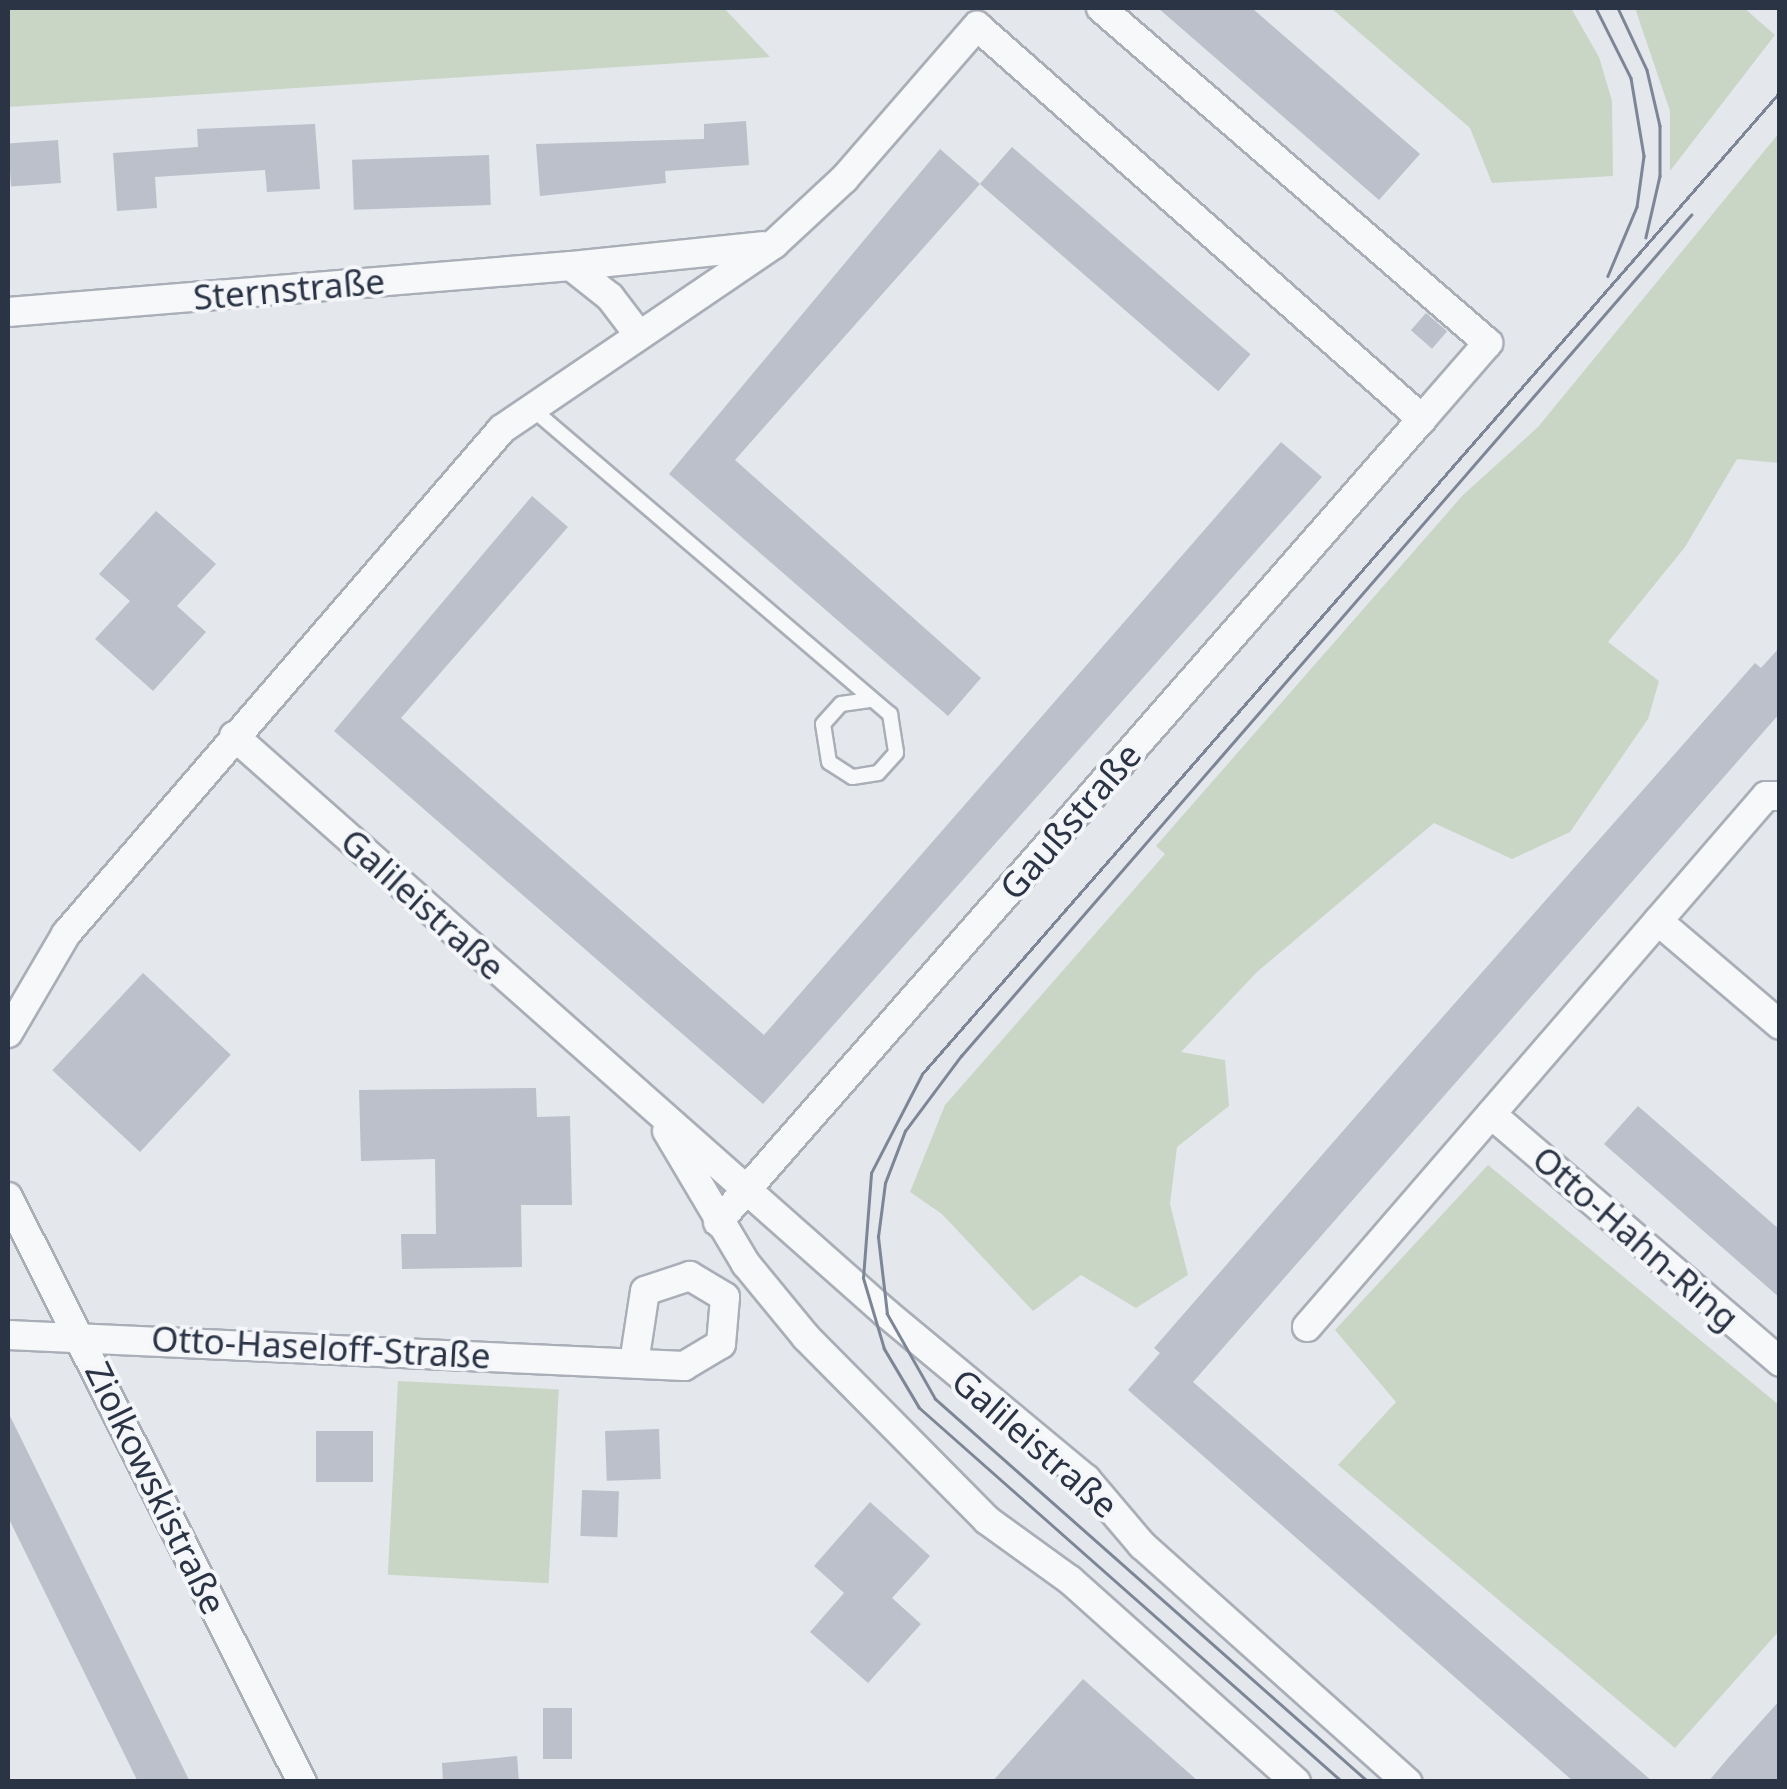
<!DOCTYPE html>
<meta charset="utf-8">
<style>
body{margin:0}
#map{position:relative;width:1787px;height:1789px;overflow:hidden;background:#e4e7ec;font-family:"Noto Sans",sans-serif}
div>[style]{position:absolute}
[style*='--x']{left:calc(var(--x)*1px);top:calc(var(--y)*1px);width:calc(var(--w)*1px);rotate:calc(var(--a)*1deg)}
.green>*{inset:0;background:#c9d6c5;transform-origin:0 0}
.building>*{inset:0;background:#bbc0ca;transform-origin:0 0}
.roads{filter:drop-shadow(2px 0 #a9aeb7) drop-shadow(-2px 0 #a9aeb7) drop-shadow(0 2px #a9aeb7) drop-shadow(0 -2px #a9aeb7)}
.lane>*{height:14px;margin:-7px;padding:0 7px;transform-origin:7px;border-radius:7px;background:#f7f8fa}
.street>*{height:28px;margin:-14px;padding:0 14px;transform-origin:14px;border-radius:14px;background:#f7f8fa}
.tram>*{height:2.5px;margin:-1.25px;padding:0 1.25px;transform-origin:1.25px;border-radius:1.25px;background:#7d8696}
span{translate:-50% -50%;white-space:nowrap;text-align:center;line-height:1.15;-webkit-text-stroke:8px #f4f6f9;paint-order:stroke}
.street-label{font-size:35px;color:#2b3445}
.frame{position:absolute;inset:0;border:10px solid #2b3445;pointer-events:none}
</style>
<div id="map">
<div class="green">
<div style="clip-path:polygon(8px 8px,724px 8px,770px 57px,8px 107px)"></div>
<div style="clip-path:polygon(1331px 8px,1571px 8px,1599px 57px,1612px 101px,1613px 176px,1492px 183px,1470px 128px)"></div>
<div style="clip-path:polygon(1635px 8px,1744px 8px,1775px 35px,1670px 171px,1670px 111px)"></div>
<div style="clip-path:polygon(1779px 133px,1779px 463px,1737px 459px,1685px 547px,1608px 642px,1659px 681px,1648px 719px,1570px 832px,1512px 859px,1434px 823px,1258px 971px,1181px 1052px,1225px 1060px,1229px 1106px,1177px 1147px,1170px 1204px,1188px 1275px,1136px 1308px,1081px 1275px,1033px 1311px,942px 1214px,910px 1192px,945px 1105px,1165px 854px,1156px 846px,1463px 495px,1538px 427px)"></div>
<div style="clip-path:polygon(1488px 1165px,1779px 1405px,1779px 1631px,1675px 1748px,1338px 1465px,1396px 1402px,1335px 1330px)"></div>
<div style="left:398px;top:1381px;width:161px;height:194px;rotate:3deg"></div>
</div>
<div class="building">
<div style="clip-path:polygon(1158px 8px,1252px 8px,1420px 154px,1379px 200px)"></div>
<div style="clip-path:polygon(746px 121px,749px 165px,665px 171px,666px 183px,540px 196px,536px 144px,704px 139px,704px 124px)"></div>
<div style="clip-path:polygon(315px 124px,320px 189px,267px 192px,265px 170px,155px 177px,157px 208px,117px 211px,113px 153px,198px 147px,197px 129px)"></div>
<div style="left:58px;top:140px;width:43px;height:50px;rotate:86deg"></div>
<div style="left:1012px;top:147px;width:316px;height:49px;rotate:41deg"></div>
<div style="clip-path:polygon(940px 149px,980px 184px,735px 460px,981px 678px,948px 716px,669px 474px)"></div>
<div style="left:489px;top:155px;width:50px;height:137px;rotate:88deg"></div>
<div style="left:1426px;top:313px;width:28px;height:23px;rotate:41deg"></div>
<div style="clip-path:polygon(1281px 442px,1322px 477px,763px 1104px,334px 731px,532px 496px,568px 527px,401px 718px,764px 1035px)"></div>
<div style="clip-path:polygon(156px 511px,216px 564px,177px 606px,206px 632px,153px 691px,95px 639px,130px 601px,99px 574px)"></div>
<div style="clip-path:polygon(1780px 647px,1780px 713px,1193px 1382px,1653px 1782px,1574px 1782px,1128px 1390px,1160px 1353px,1154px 1348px,1410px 1054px,1755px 663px,1761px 668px)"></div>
<div style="left:143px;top:973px;width:120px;height:133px;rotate:43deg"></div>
<div style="clip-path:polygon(536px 1088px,537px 1117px,570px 1116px,572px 1205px,521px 1205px,522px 1267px,402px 1269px,401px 1234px,436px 1234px,435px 1159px,361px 1161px,359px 1090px)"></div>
<div style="clip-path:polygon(1638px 1106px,1780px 1230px,1780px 1298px,1604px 1144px)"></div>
<div style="clip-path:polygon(8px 1412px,190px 1782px,138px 1782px,8px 1517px)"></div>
<div style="left:659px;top:1429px;width:50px;height:54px;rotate:88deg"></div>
<div style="left:316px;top:1431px;width:57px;height:51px"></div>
<div style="left:582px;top:1490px;width:37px;height:46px;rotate:2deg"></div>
<div style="clip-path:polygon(870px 1502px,930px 1556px,892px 1598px,921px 1624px,868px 1683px,810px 1632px,844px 1593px,814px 1566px)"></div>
<div style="clip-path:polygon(1083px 1679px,1199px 1782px,992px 1782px)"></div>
<div style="clip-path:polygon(1780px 1700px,1780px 1782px,1708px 1782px,1729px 1757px)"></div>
<div style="left:543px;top:1708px;width:29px;height:51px"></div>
<div style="clip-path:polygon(517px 1756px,519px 1782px,443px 1782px,442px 1763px)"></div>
</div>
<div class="roads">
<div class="lane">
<div style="--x:529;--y:406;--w:475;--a:40.5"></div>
<div style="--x:890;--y:714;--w:39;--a:81"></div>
<div style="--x:896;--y:753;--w:27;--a:132"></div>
<div style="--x:878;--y:773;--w:26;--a:171"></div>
<div style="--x:852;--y:777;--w:27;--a:-147"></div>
<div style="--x:829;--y:762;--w:38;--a:-99"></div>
<div style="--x:823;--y:724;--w:27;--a:-48"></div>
<div style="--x:841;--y:704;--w:27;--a:-8"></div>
</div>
<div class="street">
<div style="--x:1101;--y:8;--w:512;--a:40.88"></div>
<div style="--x:1488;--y:343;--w:101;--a:131"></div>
<div style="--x:571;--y:266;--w:193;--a:-5.9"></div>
<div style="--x:8;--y:312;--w:565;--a:-4.67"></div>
<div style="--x:571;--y:266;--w:50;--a:38.5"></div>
<div style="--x:610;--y:297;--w:48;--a:52.7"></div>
<div style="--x:234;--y:736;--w:872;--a:41.51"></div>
<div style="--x:887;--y:1314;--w:259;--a:39.7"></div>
<div style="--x:1086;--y:1479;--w:87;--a:49.7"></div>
<div style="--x:1142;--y:1545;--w:356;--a:41.8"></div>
<div style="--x:1658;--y:921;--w:160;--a:40.4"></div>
<div style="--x:8;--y:1033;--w:115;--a:-59.6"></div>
<div style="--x:66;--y:934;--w:667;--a:-49.19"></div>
<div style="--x:502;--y:429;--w:329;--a:-34.2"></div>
<div style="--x:774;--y:244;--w:96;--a:-42.9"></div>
<div style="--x:844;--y:179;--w:203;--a:-49"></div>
<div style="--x:977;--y:26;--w:594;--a:41.45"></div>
<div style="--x:1422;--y:419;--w:1068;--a:131.24"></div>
<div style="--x:1491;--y:1114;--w:381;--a:40.6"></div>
<div style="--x:667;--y:1131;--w:155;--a:59.3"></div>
<div style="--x:746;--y:1264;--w:94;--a:50.6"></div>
<div style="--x:806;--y:1337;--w:257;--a:45.3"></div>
<div style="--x:987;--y:1520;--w:102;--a:35.9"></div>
<div style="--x:1070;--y:1580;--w:303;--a:41.8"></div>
<div style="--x:8;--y:1197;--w:655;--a:63.32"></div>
<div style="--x:1307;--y:1327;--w:702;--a:-49.16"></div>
<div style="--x:1766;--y:796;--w:14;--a:0"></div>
<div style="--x:8;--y:1335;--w:677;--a:2.63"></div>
<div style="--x:684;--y:1366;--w:43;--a:-30.7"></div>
<div style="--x:721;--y:1344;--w:47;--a:-85.1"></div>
<div style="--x:725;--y:1297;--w:41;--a:-149"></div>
<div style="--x:690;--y:1276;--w:47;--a:161.6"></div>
<div style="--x:645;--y:1291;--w:73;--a:98.7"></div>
</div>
</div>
<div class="tram">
<div style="--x:1596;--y:8;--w:78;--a:63.4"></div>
<div style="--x:1631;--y:78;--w:79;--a:80.5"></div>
<div style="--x:1644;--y:156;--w:51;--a:97.8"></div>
<div style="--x:1637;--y:207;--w:75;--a:112.8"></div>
<div style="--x:1618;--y:8;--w:68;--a:64.9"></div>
<div style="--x:1647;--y:70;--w:57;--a:76.9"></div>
<div style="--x:1660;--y:126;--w:50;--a:90"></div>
<div style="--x:1660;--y:176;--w:63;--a:102.9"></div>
<div style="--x:1342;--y:1782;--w:565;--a:-138.52"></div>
<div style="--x:919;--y:1408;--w:69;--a:-120.7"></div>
<div style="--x:884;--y:1349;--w:74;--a:-106.5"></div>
<div style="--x:863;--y:1278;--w:105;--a:-85.6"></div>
<div style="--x:871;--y:1173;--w:111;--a:-62.7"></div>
<div style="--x:922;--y:1074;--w:1304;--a:-48.86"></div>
<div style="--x:1368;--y:1782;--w:578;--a:-138.51"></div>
<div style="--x:935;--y:1399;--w:98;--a:-119.5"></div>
<div style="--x:887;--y:1314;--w:78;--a:-96.7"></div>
<div style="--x:878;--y:1237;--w:54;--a:-82.6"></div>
<div style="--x:885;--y:1183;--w:56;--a:-69"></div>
<div style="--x:905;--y:1131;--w:94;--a:-53.3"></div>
<div style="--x:961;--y:1056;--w:1114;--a:-49.04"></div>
</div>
<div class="street-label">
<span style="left:289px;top:289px;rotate:-5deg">Sternstraße</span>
<span style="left:1070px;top:821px;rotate:-49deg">Gaußstraße</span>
<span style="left:423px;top:904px;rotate:42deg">Galileistraße</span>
<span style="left:1636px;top:1238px;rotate:41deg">Otto-Hahn-Ring</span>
<span style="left:321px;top:1347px;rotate:3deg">Otto-Haseloff-Straße</span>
<span style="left:1035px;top:1443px;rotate:41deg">Galileistraße</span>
<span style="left:156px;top:1488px;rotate:64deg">Ziolkowskistraße</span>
</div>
<div class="frame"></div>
</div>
